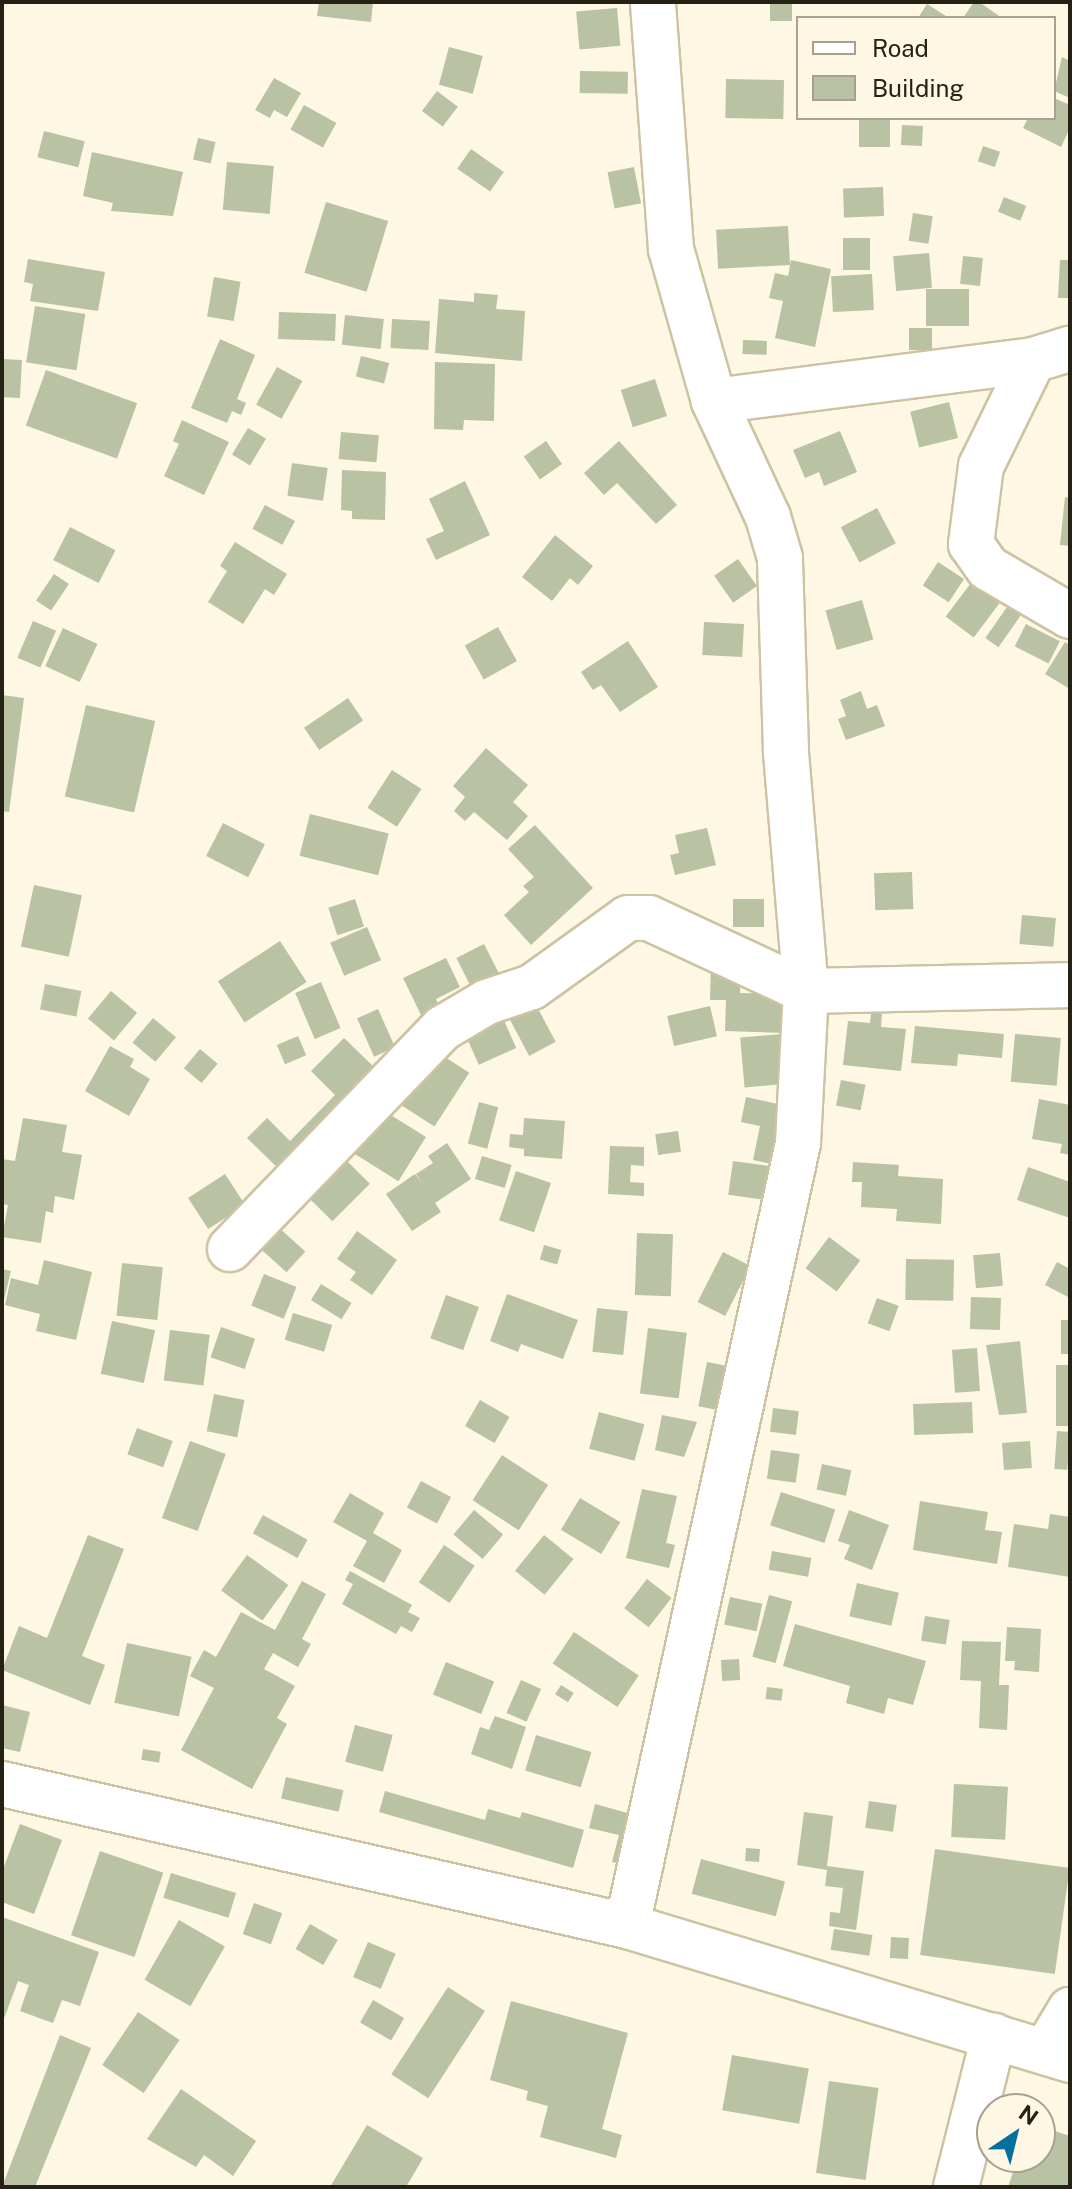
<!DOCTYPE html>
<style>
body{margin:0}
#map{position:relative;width:1072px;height:2189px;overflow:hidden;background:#fdf7e3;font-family:"Public Sans",sans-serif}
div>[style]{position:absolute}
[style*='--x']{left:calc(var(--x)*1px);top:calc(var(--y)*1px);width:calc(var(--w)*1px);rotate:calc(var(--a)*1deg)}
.building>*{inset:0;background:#b9c2a3;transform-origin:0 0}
.roads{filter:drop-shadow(2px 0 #cdc3a3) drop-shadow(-2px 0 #cdc3a3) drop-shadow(0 2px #cdc3a3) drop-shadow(0 -2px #cdc3a3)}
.minor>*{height:44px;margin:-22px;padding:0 22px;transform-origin:22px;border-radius:22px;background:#fff}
span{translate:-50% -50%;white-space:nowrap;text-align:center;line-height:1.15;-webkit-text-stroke:7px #fdf7e3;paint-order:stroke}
.frame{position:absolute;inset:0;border:4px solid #252115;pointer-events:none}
.legend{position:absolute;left:796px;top:16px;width:260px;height:104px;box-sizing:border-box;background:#fdf7e3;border:2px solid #a7a191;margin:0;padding:10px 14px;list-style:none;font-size:24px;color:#252115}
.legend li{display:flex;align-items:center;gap:16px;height:40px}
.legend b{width:40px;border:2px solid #a7a191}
.north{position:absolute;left:976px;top:2093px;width:80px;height:80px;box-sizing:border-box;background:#fdf7e3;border:2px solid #a7a191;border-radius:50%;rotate:35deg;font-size:22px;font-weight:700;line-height:32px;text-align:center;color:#252115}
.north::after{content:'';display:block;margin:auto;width:28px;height:36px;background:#06709c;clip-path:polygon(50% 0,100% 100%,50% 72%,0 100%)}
</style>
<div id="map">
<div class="building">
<div style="clip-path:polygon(319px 2px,373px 2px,371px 22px,317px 16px)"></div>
<div style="left:770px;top:2px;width:22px;height:19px"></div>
<div style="clip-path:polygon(974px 2px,979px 2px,1002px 18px,963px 18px)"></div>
<div style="clip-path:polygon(927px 4px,949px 18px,918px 18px)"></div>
<div style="left:617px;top:8px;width:38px;height:41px;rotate:85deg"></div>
<div style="left:449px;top:47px;width:35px;height:39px;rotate:15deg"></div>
<div style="clip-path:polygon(1062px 57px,1070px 61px,1070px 98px,1054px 91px)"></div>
<div style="left:580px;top:71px;width:48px;height:22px;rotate:1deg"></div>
<div style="clip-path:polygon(274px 78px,301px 93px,287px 117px,274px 110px,270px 118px,255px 110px)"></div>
<div style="left:726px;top:79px;width:58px;height:39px;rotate:1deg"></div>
<div style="left:437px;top:91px;width:26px;height:25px;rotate:37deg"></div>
<div style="clip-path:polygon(1054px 98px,1070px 105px,1070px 128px,1061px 147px,1023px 128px,1028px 118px,1054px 118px)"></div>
<div style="left:304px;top:105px;width:37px;height:28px;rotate:29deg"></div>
<div style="left:859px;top:118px;width:31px;height:29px"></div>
<div style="left:902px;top:125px;width:21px;height:20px;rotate:3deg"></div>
<div style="left:44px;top:131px;width:42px;height:27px;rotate:14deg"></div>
<div style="left:198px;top:138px;width:18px;height:22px;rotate:13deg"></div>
<div style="left:983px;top:146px;width:18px;height:16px;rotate:19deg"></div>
<div style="left:471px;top:149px;width:40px;height:24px;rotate:35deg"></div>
<div style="clip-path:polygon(92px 152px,183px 172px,173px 216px,111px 211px,113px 203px,83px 196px)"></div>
<div style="left:227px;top:162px;width:47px;height:48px;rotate:5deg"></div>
<div style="left:634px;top:167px;width:37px;height:27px;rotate:79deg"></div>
<div style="left:883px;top:187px;width:29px;height:40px;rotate:88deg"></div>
<div style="left:1004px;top:197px;width:24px;height:16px;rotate:22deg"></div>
<div style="left:326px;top:202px;width:65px;height:74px;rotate:17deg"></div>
<div style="left:913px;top:213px;width:20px;height:28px;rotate:9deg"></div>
<div style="left:788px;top:226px;width:39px;height:72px;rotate:87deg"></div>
<div style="left:843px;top:238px;width:27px;height:32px"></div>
<div style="left:929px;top:253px;width:35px;height:36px;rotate:85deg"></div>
<div style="left:963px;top:256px;width:20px;height:28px;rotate:6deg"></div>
<div style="clip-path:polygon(28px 259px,105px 272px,98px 311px,30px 301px,33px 284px,24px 282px)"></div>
<div style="clip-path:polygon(791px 260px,831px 269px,815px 347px,775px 338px,783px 301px,769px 298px,775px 273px,788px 276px)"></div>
<div style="clip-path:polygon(1060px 260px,1070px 260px,1070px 298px,1058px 298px)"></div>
<div style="left:872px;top:274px;width:36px;height:41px;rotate:87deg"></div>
<div style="left:214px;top:277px;width:27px;height:40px;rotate:10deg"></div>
<div style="left:969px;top:289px;width:37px;height:43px;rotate:90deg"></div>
<div style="clip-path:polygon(474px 293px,498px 295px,496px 309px,525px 311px,522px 361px,435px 353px,439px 299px,474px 302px)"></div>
<div style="left:35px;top:306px;width:51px;height:57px;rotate:9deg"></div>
<div style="left:279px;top:312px;width:57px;height:27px;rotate:2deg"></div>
<div style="left:345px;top:315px;width:39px;height:30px;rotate:6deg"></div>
<div style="left:392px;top:319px;width:38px;height:29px;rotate:3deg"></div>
<div style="left:909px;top:328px;width:23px;height:22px"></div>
<div style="clip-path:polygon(220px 339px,255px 355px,237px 399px,246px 403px,241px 415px,232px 411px,227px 423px,191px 408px)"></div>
<div style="left:743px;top:340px;width:24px;height:14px;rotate:2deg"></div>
<div style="left:361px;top:356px;width:29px;height:21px;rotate:14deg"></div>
<div style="left:2px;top:359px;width:20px;height:38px;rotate:3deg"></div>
<div style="clip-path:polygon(435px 362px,495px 364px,494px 421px,464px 420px,463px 430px,434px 429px)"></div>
<div style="left:277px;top:367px;width:29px;height:43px;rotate:29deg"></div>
<div style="left:46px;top:370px;width:97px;height:59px;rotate:20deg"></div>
<div style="left:655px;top:379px;width:39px;height:36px;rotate:72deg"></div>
<div style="left:949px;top:402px;width:37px;height:40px;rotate:76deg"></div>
<div style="clip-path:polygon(182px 420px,229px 442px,204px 495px,164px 476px,179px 444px,173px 441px)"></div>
<div style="left:248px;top:428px;width:21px;height:31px;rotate:31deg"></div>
<div style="clip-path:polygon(840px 431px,857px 472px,824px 486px,819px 472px,805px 478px,793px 450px)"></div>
<div style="left:341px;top:432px;width:38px;height:27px;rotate:5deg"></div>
<div style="left:546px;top:441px;width:28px;height:27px;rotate:55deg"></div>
<div style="clip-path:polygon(619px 441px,677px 505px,656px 524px,617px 483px,604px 495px,584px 473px)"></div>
<div style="left:292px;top:463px;width:36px;height:33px;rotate:8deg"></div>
<div style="clip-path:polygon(342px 470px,386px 472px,385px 520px,352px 519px,352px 511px,341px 510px)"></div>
<div style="clip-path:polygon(465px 481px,490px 535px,436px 560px,426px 539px,444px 531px,429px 499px)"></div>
<div style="clip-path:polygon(1065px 497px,1070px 498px,1070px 546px,1060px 545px)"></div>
<div style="left:265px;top:505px;width:34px;height:27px;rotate:28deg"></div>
<div style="left:877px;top:508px;width:40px;height:41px;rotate:62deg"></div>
<div style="left:70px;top:527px;width:51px;height:37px;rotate:27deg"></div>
<div style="clip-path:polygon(555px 535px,593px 566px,578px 585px,570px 578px,552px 601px,522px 577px)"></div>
<div style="clip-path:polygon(235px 542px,287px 574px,274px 595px,265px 589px,243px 624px,208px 602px,227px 571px,220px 566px)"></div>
<div style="left:738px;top:559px;width:33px;height:29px;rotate:55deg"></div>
<div style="left:938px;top:562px;width:31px;height:28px;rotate:33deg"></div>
<div style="left:54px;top:574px;width:18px;height:32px;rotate:34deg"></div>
<div style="left:977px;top:575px;width:35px;height:52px;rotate:37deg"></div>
<div style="left:1014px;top:597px;width:16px;height:50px;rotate:35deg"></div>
<div style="left:862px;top:600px;width:41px;height:38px;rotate:74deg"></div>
<div style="left:33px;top:621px;width:25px;height:40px;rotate:23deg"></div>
<div style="left:704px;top:622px;width:40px;height:33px;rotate:3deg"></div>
<div style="left:1026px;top:624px;width:38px;height:25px;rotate:27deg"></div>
<div style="left:498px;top:627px;width:39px;height:38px;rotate:61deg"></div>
<div style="left:63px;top:628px;width:38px;height:42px;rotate:25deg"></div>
<div style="clip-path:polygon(628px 641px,658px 687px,620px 712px,601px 685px,593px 690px,581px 672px)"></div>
<div style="clip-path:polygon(1065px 642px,1070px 645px,1070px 689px,1045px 674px)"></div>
<div style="clip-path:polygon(861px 691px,867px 709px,877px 705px,885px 726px,846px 740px,838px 719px,846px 716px,840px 700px)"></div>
<div style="clip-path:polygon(2px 695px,24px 698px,9px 812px,2px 811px)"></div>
<div style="left:348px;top:698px;width:27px;height:53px;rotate:56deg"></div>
<div style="left:86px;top:705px;width:71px;height:94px;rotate:13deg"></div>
<div style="clip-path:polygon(486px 748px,528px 785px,513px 802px,528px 816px,507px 840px,474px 812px,465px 821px,454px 811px,465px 797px,453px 786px)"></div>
<div style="left:392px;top:770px;width:35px;height:45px;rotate:33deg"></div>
<div style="left:310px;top:814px;width:81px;height:43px;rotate:14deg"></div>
<div style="left:223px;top:823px;width:47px;height:37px;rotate:27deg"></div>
<div style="clip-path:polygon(535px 825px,593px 888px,531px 945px,504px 915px,529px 892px,523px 886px,534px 877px,508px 849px)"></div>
<div style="clip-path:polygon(707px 828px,716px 865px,675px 875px,670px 855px,679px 853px,675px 835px)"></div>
<div style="left:912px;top:872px;width:37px;height:38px;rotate:88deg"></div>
<div style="left:34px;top:885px;width:49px;height:63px;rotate:12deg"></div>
<div style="left:355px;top:899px;width:29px;height:28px;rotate:72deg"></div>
<div style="left:733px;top:899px;width:31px;height:28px"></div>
<div style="left:1022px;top:915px;width:34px;height:29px;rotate:5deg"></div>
<div style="left:367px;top:927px;width:36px;height:40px;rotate:67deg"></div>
<div style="left:280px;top:941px;width:49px;height:74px;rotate:57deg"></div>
<div style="left:484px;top:944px;width:33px;height:31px;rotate:63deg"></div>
<div style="clip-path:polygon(446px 958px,460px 987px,436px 999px,441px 1010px,423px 1019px,403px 978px)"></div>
<div style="clip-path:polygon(711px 963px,741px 964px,740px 993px,787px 994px,786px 1033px,725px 1031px,726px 1000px,710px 1000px)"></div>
<div style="left:321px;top:982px;width:50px;height:28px;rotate:67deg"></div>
<div style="left:45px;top:984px;width:37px;height:26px;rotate:11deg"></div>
<div style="left:111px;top:991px;width:34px;height:36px;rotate:40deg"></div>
<div style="left:535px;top:1003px;width:44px;height:30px;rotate:62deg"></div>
<div style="left:710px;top:1006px;width:31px;height:44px;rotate:77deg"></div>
<div style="left:378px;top:1009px;width:42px;height:23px;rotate:66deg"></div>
<div style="clip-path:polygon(871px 1013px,882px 1014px,881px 1027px,906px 1029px,901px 1071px,843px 1065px,848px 1021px,870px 1023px)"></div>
<div style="left:502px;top:1016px;width:35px;height:41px;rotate:66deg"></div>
<div style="left:153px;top:1018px;width:30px;height:32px;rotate:40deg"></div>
<div style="clip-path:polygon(915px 1026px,1004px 1034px,1002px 1058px,958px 1054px,957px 1066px,911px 1063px)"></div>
<div style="left:793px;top:1033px;width:50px;height:53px;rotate:85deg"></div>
<div style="left:1015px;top:1034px;width:46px;height:48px;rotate:5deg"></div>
<div style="left:298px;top:1036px;width:21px;height:23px;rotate:67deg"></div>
<div style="clip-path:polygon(344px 1038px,374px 1067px,341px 1101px,350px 1109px,285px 1175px,247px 1138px,267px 1118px,290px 1141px,335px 1095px,311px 1071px)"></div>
<div style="clip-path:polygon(110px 1046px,134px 1059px,130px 1067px,150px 1079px,129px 1116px,85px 1091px)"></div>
<div style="left:200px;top:1049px;width:23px;height:25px;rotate:40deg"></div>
<div style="left:434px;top:1050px;width:42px;height:64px;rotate:33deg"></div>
<div style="left:841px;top:1080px;width:25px;height:26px;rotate:11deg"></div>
<div style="clip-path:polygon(746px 1097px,791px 1107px,772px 1164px,753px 1160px,760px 1126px,741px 1122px)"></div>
<div style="clip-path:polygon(1039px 1099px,1070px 1105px,1070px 1155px,1060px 1153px,1062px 1144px,1032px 1139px)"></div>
<div style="left:479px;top:1102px;width:20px;height:43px;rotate:15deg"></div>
<div style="left:381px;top:1109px;width:53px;height:52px;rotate:32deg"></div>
<div style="clip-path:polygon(23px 1118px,67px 1125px,62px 1152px,82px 1155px,74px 1200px,55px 1196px,53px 1213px,46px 1211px,41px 1243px,2px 1237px,8px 1205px,2px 1204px,2px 1159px,15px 1161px)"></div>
<div style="clip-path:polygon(524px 1118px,565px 1121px,562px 1159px,524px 1156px,524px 1149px,509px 1147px,510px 1134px,523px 1135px)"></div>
<div style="left:678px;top:1131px;width:21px;height:23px;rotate:82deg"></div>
<div style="clip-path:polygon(447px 1143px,471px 1179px,435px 1203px,441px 1212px,412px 1231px,386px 1194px,415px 1174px,422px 1183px,416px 1174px,433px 1163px,428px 1156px)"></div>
<div style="clip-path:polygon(610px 1146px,644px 1147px,644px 1166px,631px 1165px,630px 1182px,644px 1183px,644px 1196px,608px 1194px)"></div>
<div style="left:482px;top:1156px;width:31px;height:24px;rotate:17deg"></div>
<div style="left:343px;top:1157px;width:38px;height:53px;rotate:45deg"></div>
<div style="left:733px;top:1161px;width:48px;height:34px;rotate:8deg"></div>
<div style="clip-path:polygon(853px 1162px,899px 1165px,898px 1176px,943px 1179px,941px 1224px,896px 1221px,897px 1209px,861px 1207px,862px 1182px,852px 1182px)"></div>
<div style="clip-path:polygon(1028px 1167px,1070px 1182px,1070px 1218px,1017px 1200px)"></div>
<div style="left:516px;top:1171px;width:37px;height:52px;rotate:19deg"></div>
<div style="left:225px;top:1174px;width:37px;height:44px;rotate:57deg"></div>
<div style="left:277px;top:1226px;width:38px;height:28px;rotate:42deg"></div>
<div style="clip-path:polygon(357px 1231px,397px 1260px,372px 1295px,350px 1280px,356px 1272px,337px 1259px)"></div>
<div style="left:637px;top:1233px;width:36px;height:62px;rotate:2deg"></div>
<div style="left:829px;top:1237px;width:39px;height:39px;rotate:37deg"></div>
<div style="left:544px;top:1245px;width:18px;height:15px;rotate:16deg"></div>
<div style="left:723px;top:1252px;width:31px;height:56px;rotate:27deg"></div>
<div style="left:1000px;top:1253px;width:33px;height:27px;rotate:85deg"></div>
<div style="left:906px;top:1259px;width:48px;height:41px;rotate:1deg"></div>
<div style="clip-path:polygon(44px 1260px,92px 1272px,76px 1340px,36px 1331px,40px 1314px,5px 1305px,11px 1278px,38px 1285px)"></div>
<div style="clip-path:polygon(1057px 1262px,1070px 1269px,1070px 1298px,1045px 1285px)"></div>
<div style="left:122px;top:1263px;width:41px;height:53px;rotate:6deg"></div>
<div style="clip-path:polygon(2px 1269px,11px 1271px,3px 1304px,2px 1304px)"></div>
<div style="left:264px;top:1274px;width:35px;height:34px;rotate:22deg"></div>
<div style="left:321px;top:1284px;width:36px;height:19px;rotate:32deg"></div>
<div style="clip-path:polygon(507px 1294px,578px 1320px,563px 1359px,521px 1344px,518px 1352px,490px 1341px)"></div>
<div style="left:446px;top:1295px;width:35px;height:46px;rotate:20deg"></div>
<div style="left:971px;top:1297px;width:30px;height:32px;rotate:2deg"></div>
<div style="left:877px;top:1298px;width:23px;height:27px;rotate:20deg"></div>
<div style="left:597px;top:1308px;width:31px;height:44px;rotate:6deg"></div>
<div style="left:293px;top:1313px;width:41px;height:28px;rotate:17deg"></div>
<div style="left:1061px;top:1320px;width:9px;height:34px"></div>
<div style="left:112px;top:1321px;width:44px;height:54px;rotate:12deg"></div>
<div style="left:221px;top:1327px;width:36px;height:32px;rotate:19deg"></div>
<div style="left:648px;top:1328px;width:39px;height:66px;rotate:7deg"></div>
<div style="left:170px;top:1330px;width:40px;height:51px;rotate:7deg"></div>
<div style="clip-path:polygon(1020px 1341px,1027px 1413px,999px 1415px,986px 1345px)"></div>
<div style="left:977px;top:1348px;width:43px;height:25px;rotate:86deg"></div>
<div style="left:707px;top:1362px;width:26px;height:45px;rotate:11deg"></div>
<div style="left:1056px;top:1365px;width:14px;height:61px"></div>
<div style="left:214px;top:1394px;width:31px;height:38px;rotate:11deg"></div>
<div style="left:480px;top:1400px;width:34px;height:30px;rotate:30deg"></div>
<div style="left:972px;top:1402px;width:31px;height:59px;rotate:88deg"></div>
<div style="left:773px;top:1408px;width:26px;height:24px;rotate:7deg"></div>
<div style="left:599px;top:1412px;width:47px;height:38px;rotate:15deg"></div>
<div style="clip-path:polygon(662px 1415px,697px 1422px,684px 1457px,655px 1450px)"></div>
<div style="left:137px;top:1428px;width:38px;height:28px;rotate:20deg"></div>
<div style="left:1057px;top:1431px;width:13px;height:38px;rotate:4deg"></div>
<div style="left:190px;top:1441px;width:38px;height:82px;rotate:20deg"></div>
<div style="left:1030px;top:1441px;width:27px;height:28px;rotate:86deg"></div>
<div style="left:771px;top:1450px;width:29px;height:29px;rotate:8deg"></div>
<div style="left:502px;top:1455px;width:55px;height:54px;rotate:33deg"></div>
<div style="left:822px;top:1464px;width:30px;height:26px;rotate:12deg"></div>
<div style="left:421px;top:1481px;width:34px;height:30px;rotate:28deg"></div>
<div style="clip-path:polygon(642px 1489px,677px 1496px,666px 1543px,675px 1545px,669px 1568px,626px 1558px)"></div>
<div style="left:781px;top:1492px;width:57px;height:35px;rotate:18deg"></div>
<div style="clip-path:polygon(350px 1493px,384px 1513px,373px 1533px,402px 1550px,384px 1583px,353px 1566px,367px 1541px,333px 1522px)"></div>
<div style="left:580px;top:1498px;width:47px;height:37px;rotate:31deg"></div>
<div style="clip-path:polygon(920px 1501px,988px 1512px,985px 1530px,1002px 1532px,997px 1564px,913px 1550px)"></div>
<div style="left:474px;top:1510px;width:38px;height:32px;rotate:40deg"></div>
<div style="clip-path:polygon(849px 1510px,889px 1525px,872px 1570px,844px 1559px,850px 1545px,838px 1541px)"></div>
<div style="clip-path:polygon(1050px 1514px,1070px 1517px,1070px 1577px,1008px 1567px,1014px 1524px,1048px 1529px)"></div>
<div style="left:263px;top:1515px;width:51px;height:21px;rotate:29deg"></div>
<div style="clip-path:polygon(88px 1535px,124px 1549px,82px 1656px,105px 1665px,90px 1705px,2px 1670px,19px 1626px,47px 1638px)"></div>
<div style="left:544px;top:1535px;width:38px;height:46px;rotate:39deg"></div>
<div style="left:444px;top:1545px;width:37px;height:45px;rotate:34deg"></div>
<div style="left:772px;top:1551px;width:40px;height:19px;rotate:10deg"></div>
<div style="left:247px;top:1555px;width:51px;height:44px;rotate:36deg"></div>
<div style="clip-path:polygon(350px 1571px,412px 1605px,408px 1612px,420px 1618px,412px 1632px,401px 1626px,396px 1634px,342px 1604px,353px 1584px,345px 1580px)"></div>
<div style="left:647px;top:1579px;width:31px;height:37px;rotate:38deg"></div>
<div style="clip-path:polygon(302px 1581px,326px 1594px,302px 1639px,311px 1644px,298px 1667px,273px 1653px,264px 1669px,295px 1686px,277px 1718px,287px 1724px,252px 1789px,181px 1750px,214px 1688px,190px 1676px,204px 1650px,216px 1657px,241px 1612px,275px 1630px)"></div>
<div style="left:857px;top:1583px;width:43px;height:34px;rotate:13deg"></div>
<div style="left:769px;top:1595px;width:24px;height:64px;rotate:15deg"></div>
<div style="left:730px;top:1597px;width:33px;height:28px;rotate:12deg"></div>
<div style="left:925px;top:1616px;width:25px;height:25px;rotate:9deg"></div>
<div style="clip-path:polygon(795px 1624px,926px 1661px,913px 1705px,888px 1698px,884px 1714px,846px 1703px,850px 1686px,783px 1666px)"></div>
<div style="clip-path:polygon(1007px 1627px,1041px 1629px,1039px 1672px,1014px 1670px,1015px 1661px,1005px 1661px)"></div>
<div style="left:574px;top:1632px;width:78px;height:38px;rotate:34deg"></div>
<div style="clip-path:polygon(962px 1641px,1001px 1642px,999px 1685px,1009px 1685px,1007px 1730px,979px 1728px,981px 1681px,960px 1680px)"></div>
<div style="left:127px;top:1643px;width:66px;height:61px;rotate:12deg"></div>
<div style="left:739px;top:1659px;width:21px;height:18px;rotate:87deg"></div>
<div style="left:446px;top:1662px;width:52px;height:35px;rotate:22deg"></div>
<div style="left:521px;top:1680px;width:22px;height:36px;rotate:24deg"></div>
<div style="left:561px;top:1685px;width:15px;height:11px;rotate:32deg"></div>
<div style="left:767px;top:1687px;width:16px;height:12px;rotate:7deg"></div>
<div style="clip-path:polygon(2px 1705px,30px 1712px,20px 1752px,2px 1748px)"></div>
<div style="clip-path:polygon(495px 1716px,526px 1727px,512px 1769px,471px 1754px,480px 1727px,489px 1730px)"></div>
<div style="left:355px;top:1725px;width:39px;height:38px;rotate:15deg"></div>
<div style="left:536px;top:1735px;width:58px;height:37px;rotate:17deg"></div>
<div style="left:143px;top:1749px;width:18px;height:11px;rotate:9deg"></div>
<div style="left:286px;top:1777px;width:59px;height:22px;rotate:13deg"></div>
<div style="left:954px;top:1784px;width:54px;height:53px;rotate:3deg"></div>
<div style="clip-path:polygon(385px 1791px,485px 1820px,488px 1809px,520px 1818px,522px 1812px,584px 1830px,573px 1868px,379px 1812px)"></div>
<div style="left:869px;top:1801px;width:28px;height:27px;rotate:8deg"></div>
<div style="clip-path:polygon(595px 1804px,642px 1817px,629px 1866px,612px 1862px,619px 1835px,589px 1828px)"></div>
<div style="clip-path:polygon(804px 1812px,833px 1816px,827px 1866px,864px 1871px,856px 1930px,829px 1926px,830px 1912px,840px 1913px,843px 1888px,825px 1886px,827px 1870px,797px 1865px)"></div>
<div style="clip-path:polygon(20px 1824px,62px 1840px,34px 1914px,2px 1902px,2px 1872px)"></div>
<div style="left:746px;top:1848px;width:14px;height:13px;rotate:4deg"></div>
<div style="left:935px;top:1849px;width:136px;height:107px;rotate:8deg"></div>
<div style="left:100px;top:1851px;width:67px;height:89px;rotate:19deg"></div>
<div style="left:701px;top:1859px;width:87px;height:36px;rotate:15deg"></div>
<div style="left:171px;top:1873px;width:68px;height:26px;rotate:17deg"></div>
<div style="left:254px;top:1903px;width:30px;height:33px;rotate:20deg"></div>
<div style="clip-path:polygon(2px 1917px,99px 1952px,80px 2006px,62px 2000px,53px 2023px,20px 2011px,29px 1985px,18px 1981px,2px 2024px)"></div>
<div style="left:179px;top:1920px;width:53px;height:69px;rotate:30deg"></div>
<div style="left:310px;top:1924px;width:32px;height:29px;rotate:30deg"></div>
<div style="left:834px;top:1929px;width:39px;height:21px;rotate:9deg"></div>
<div style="left:891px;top:1937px;width:18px;height:21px;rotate:3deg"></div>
<div style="left:368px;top:1942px;width:30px;height:38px;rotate:23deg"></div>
<div style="left:448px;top:1987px;width:44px;height:104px;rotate:33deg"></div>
<div style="left:373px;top:2000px;width:36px;height:26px;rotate:30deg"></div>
<div style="clip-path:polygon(511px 2001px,628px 2033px,602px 2129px,622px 2135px,616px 2158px,540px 2137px,548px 2106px,526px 2100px,528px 2091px,490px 2080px)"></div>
<div style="left:138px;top:2012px;width:50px;height:64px;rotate:34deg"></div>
<div style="clip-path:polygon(60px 2035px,91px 2048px,35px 2187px,2px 2187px)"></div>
<div style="left:732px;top:2055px;width:78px;height:56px;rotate:10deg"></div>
<div style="left:829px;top:2081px;width:50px;height:93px;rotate:8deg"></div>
<div style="clip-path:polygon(181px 2089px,256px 2141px,233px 2176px,204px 2155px,196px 2167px,147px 2139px)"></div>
<div style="clip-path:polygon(367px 2125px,423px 2158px,406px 2187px,330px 2187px)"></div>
<div style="clip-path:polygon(1040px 2126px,1070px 2136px,1070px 2187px,1008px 2187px,1018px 2157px,1040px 2157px)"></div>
</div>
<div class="roads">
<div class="minor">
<div style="--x:1033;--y:360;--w:118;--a:116.1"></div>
<div style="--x:981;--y:466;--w:79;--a:97.3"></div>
<div style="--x:971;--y:544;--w:29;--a:55"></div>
<div style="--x:988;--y:568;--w:95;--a:30.3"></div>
<div style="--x:714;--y:401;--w:322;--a:-7.3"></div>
<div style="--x:1033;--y:360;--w:39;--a:-17"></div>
<div style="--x:230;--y:1249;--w:307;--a:-46.1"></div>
<div style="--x:443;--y:1028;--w:51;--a:-30.6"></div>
<div style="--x:487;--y:1002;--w:47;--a:-18.4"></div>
<div style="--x:532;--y:987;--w:118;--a:-35.7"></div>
<div style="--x:628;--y:918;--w:21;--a:0"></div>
<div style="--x:649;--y:918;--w:173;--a:24.9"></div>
<div style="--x:806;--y:991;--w:264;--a:-1.3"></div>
<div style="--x:2;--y:1784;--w:641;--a:12.8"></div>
<div style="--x:627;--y:1926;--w:463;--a:16.8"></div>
<div style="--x:627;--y:1926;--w:801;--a:-77.68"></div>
<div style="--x:798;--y:1143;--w:152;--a:-87"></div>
<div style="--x:806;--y:991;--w:241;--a:-94.8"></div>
<div style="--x:786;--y:751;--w:193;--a:-91.8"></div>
<div style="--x:780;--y:558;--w:43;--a:-106.3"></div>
<div style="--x:768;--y:517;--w:128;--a:-115"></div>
<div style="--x:714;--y:401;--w:158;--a:-105.8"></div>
<div style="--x:671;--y:249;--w:248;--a:-94.2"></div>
<div style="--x:1046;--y:2050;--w:47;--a:-59"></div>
<div style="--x:956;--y:2187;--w:156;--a:-75.9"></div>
</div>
</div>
<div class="frame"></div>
<ul class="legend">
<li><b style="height:10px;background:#fff"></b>Road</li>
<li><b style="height:22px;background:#b9c2a3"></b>Building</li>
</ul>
<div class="north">N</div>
</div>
